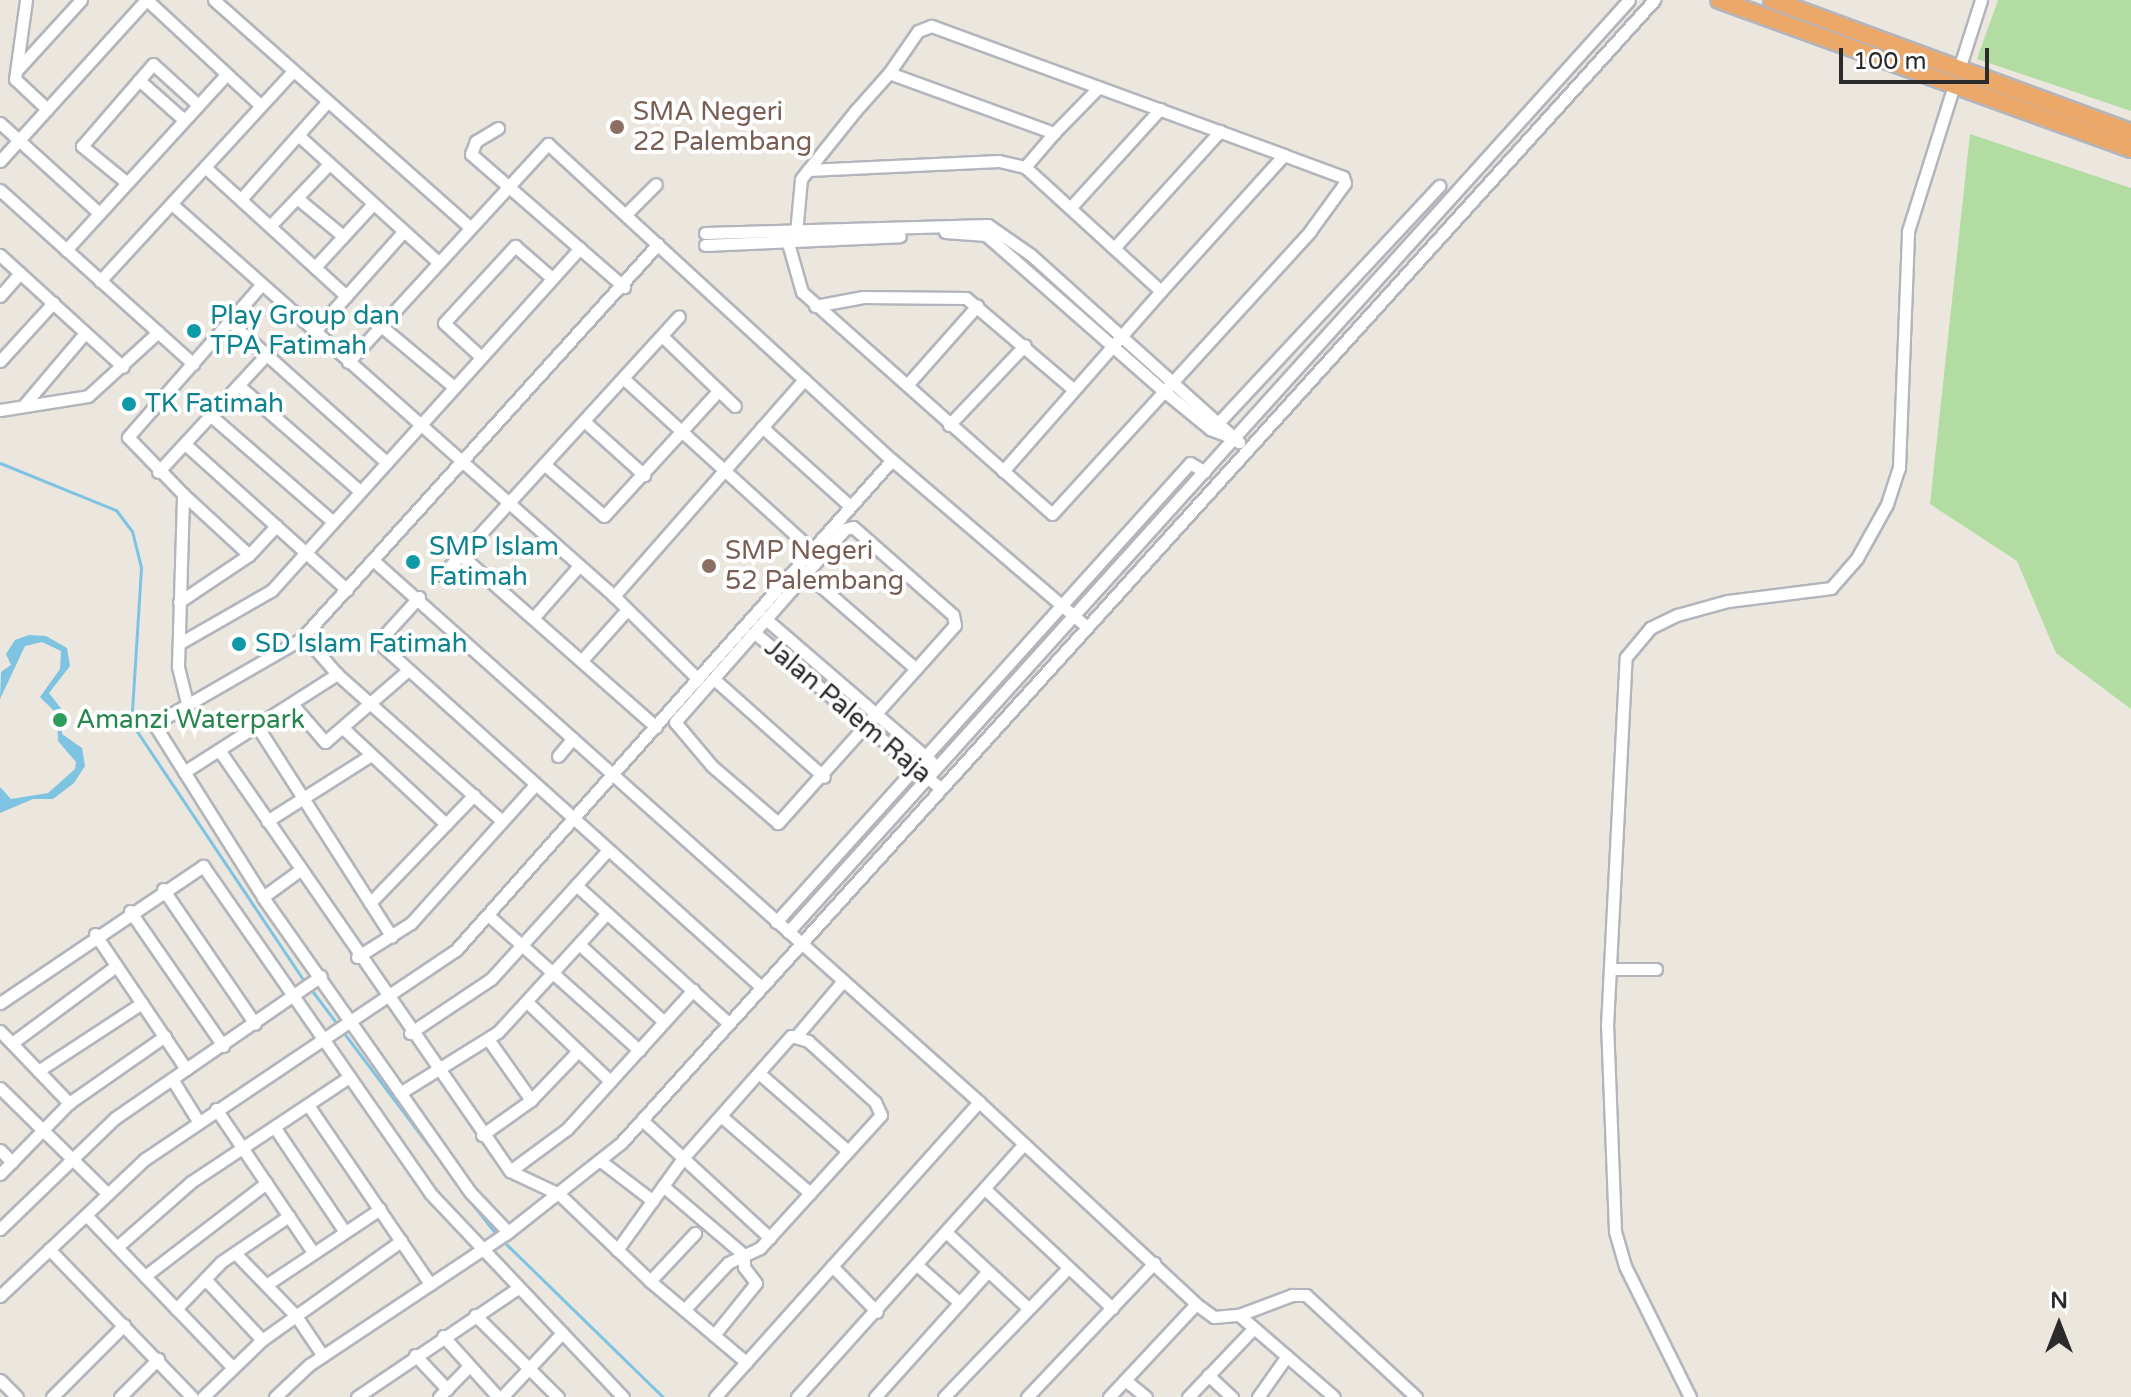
<!DOCTYPE html>
<style>
body{margin:0}
#map{position:relative;width:2131px;height:1397px;overflow:hidden;background:#ebe7df;font-family:"Varela Round",sans-serif}
div>[style]{position:absolute}
[style*='--x']{left:calc(var(--x)*1px);top:calc(var(--y)*1px);width:calc(var(--w)*1px);rotate:calc(var(--a)*1deg)}
.green>*{inset:0;background:#b3dca2}
.water>*{inset:0;background:#7ec3e1}
.stream>*{height:3px;margin:-1.5px;padding:0 1.5px;transform-origin:1.5px;border-radius:1.5px;background:#7ec3e1}
.roads{filter:drop-shadow(2px 0 #b3b5bd) drop-shadow(-2px 0 #b3b5bd) drop-shadow(0 2px #b3b5bd) drop-shadow(0 -2px #b3b5bd)}
.minor>*{height:11px;margin:-5.5px;padding:0 5.5px;transform-origin:5.5px;border-radius:5.5px;background:#fff}
.highway>*{height:16px;margin:-8px;padding:0 8px;transform-origin:8px;border-radius:8px;background:#eca869}
.dots>*{width:22px;height:22px;translate:-50% -50%;box-sizing:border-box;border:4px solid #fff;border-radius:50%}
span{translate:-50% -50%;white-space:nowrap;text-align:center;line-height:1.15;-webkit-text-stroke:8px #fff;paint-order:stroke}
.education-label{font-size:26px;color:#785e54}
.left{translate:0 -50%;text-align:left}
.culture-label{font-size:26px;color:#0d838f}
.street-label{font-size:26px;color:#2b2b2b}
.leisure-label{font-size:26px;color:#27864d}
.north{position:absolute;left:2019px;top:1285px;width:80px;height:80px;-webkit-text-stroke:6px #fff;paint-order:stroke;rotate:0deg;font-size:22px;font-weight:700;line-height:32px;text-align:center;color:#2b2b2b}
.north::after{content:'';display:block;margin:auto;width:28px;height:36px;background:#2b2b2b;clip-path:polygon(50% 0,100% 100%,50% 72%,0 100%)}
.scale{position:absolute;left:1839px;top:48px;width:150px;height:36px;box-sizing:border-box;border:4px solid #2b2b2b;border-top:0;padding-left:10px;font-size:24px;line-height:28px;white-space:nowrap;color:#2b2b2b;-webkit-text-stroke:6px #fff;paint-order:stroke}
</style>
<div id="map">
<div class="green">
<div style="clip-path:polygon(1998px 0,2131px 0,2131px 111px,1977px 59px)"></div>
<div style="clip-path:polygon(1970px 134px,2131px 188px,2131px 709px,2056px 653px,2017px 561px,1930px 504px)"></div>
</div>
<div class="water">
<div style="clip-path:polygon(29px 635px,46px 636px,67px 648px,70px 666px,49px 693px,63px 711px,62px 734px,82px 748px,85px 766px,74px 783px,53px 799px,33px 799px,0 813px,0 787px,11px 799px,48px 793px,75px 769px,76px 762px,58px 741px,57px 714px,40px 697px,60px 669px,61px 651px,42px 642px,25px 646px,0 699px,1px 672px,11px 665px,6px 654px,15px 640px)"></div>
</div>
<div class="stream">
<div style="--x:0;--y:463;--w:125;--a:22.1"></div>
<div style="--x:116;--y:510;--w:26;--a:53"></div>
<div style="--x:132;--y:531;--w:38;--a:76"></div>
<div style="--x:141;--y:568;--w:142;--a:93.6"></div>
<div style="--x:132;--y:710;--w:20;--a:79"></div>
<div style="--x:136;--y:730;--w:303;--a:56.2"></div>
<div style="--x:310;--y:988;--w:253;--a:53"></div>
<div style="--x:466;--y:1196;--w:48;--a:51.7"></div>
<div style="--x:501;--y:1239;--w:226;--a:44.3"></div>
</div>
<div class="roads">
<div class="minor">
<div style="--x:26;--y:0;--w:80;--a:97.9"></div>
<div style="--x:15;--y:79;--w:44;--a:43.2"></div>
<div style="--x:147;--y:0;--w:154;--a:42.9"></div>
<div style="--x:214;--y:0;--w:342;--a:41.6"></div>
<div style="--x:1959;--y:69;--w:72;--a:-72.3"></div>
<div style="--x:17;--y:70;--w:95;--a:-47.6"></div>
<div style="--x:889;--y:73;--w:176;--a:20"></div>
<div style="--x:1054;--y:133;--w:64;--a:-45.6"></div>
<div style="--x:139;--y:80;--w:60;--a:41.6"></div>
<div style="--x:0;--y:123;--w:134;--a:42.3"></div>
<div style="--x:498;--y:128;--w:26;--a:149"></div>
<div style="--x:476;--y:141;--w:14;--a:111"></div>
<div style="--x:471;--y:154;--w:203;--a:41"></div>
<div style="--x:298;--y:135;--w:190;--a:42.2"></div>
<div style="--x:0;--y:161;--w:217;--a:-47.8"></div>
<div style="--x:1025;--y:167;--w:45;--a:-49.5"></div>
<div style="--x:206;--y:168;--w:190;--a:42.4"></div>
<div style="--x:808;--y:170;--w:191;--a:-2.7"></div>
<div style="--x:999;--y:161;--w:27;--a:13"></div>
<div style="--x:1025;--y:167;--w:184;--a:42.4"></div>
<div style="--x:1161;--y:291;--w:183;--a:-47.9"></div>
<div style="--x:1284;--y:155;--w:376;--a:-159.9"></div>
<div style="--x:931;--y:26;--w:14;--a:159"></div>
<div style="--x:918;--y:31;--w:51;--a:124.6"></div>
<div style="--x:889;--y:73;--w:50;--a:131.7"></div>
<div style="--x:856;--y:110;--w:77;--a:128.7"></div>
<div style="--x:808;--y:170;--w:11;--a:128"></div>
<div style="--x:801;--y:179;--w:54;--a:95.3"></div>
<div style="--x:796;--y:233;--w:13;--a:129"></div>
<div style="--x:788;--y:243;--w:51;--a:74.1"></div>
<div style="--x:802;--y:292;--w:334;--a:41.6"></div>
<div style="--x:1052;--y:514;--w:383;--a:-47.6"></div>
<div style="--x:1310;--y:231;--w:59;--a:-53.9"></div>
<div style="--x:1345;--y:183;--w:6;--a:-108"></div>
<div style="--x:1343;--y:177;--w:63;--a:-159.6"></div>
<div style="--x:126;--y:182;--w:57;--a:-140.7"></div>
<div style="--x:82;--y:146;--w:108;--a:-49.1"></div>
<div style="--x:153;--y:64;--w:61;--a:42.3"></div>
<div style="--x:0;--y:190;--w:260;--a:42"></div>
<div style="--x:297;--y:198;--w:60;--a:39.6"></div>
<div style="--x:241;--y:199;--w:130;--a:-48.4"></div>
<div style="--x:173;--y:205;--w:589;--a:41.56"></div>
<div style="--x:614;--y:596;--w:118;--a:44.7"></div>
<div style="--x:1070;--y:208;--w:134;--a:-47.7"></div>
<div style="--x:626;--y:214;--w:42;--a:-45"></div>
<div style="--x:270;--y:226;--w:86;--a:-46.4"></div>
<div style="--x:945;--y:232;--w:41;--a:4.2"></div>
<div style="--x:986;--y:235;--w:238;--a:41.3"></div>
<div style="--x:1165;--y:392;--w:58;--a:39.4"></div>
<div style="--x:1210;--y:429;--w:25;--a:21"></div>
<div style="--x:705;--y:233;--w:283;--a:-1.6"></div>
<div style="--x:988;--y:225;--w:52;--a:34.9"></div>
<div style="--x:1031;--y:255;--w:280;--a:42"></div>
<div style="--x:705;--y:245;--w:195;--a:-2.6"></div>
<div style="--x:1114;--y:248;--w:158;--a:-47.8"></div>
<div style="--x:66;--y:250;--w:237;--a:-47.6"></div>
<div style="--x:0;--y:255;--w:166;--a:42.3"></div>
<div style="--x:315;--y:267;--w:86;--a:-47.4"></div>
<div style="--x:100;--y:281;--w:284;--a:-47.4"></div>
<div style="--x:0;--y:296;--w:30;--a:-49"></div>
<div style="--x:815;--y:306;--w:49;--a:-10.6"></div>
<div style="--x:863;--y:297;--w:103;--a:0.6"></div>
<div style="--x:966;--y:298;--w:140;--a:40.4"></div>
<div style="--x:229;--y:321;--w:212;--a:41.9"></div>
<div style="--x:381;--y:326;--w:95;--a:39.9"></div>
<div style="--x:314;--y:332;--w:134;--a:-48.3"></div>
<div style="--x:662;--y:336;--w:101;--a:43.8"></div>
<div style="--x:481;--y:357;--w:50;--a:-137.4"></div>
<div style="--x:444;--y:323;--w:105;--a:-47.3"></div>
<div style="--x:515;--y:246;--w:49;--a:40.9"></div>
<div style="--x:0;--y:361;--w:79;--a:-47.6"></div>
<div style="--x:348;--y:362;--w:296;--a:-47.5"></div>
<div style="--x:548;--y:144;--w:467;--a:42.6"></div>
<div style="--x:892;--y:460;--w:255;--a:40.6"></div>
<div style="--x:623;--y:378;--w:254;--a:42.3"></div>
<div style="--x:238;--y:385;--w:162;--a:41"></div>
<div style="--x:907;--y:385;--w:106;--a:-48.5"></div>
<div style="--x:24;--y:405;--w:94;--a:-49.7"></div>
<div style="--x:0;--y:410;--w:89;--a:-9"></div>
<div style="--x:88;--y:396;--w:95;--a:-42.4"></div>
<div style="--x:210;--y:415;--w:163;--a:41"></div>
<div style="--x:584;--y:421;--w:81;--a:42"></div>
<div style="--x:1219;--y:422;--w:323;--a:-47"></div>
<div style="--x:949;--y:425;--w:110;--a:-46.5"></div>
<div style="--x:762;--y:427;--w:118;--a:41.9"></div>
<div style="--x:185;--y:444;--w:218;--a:42"></div>
<div style="--x:544;--y:464;--w:79;--a:40.9"></div>
<div style="--x:604;--y:516;--w:169;--a:-47.6"></div>
<div style="--x:1003;--y:471;--w:240;--a:-48.7"></div>
<div style="--x:158;--y:472;--w:161;--a:-47.3"></div>
<div style="--x:183;--y:494;--w:90;--a:42.7"></div>
<div style="--x:853;--y:527;--w:133;--a:41.3"></div>
<div style="--x:953;--y:615;--w:10;--a:79"></div>
<div style="--x:955;--y:625;--w:266;--a:131.8"></div>
<div style="--x:778;--y:823;--w:87;--a:-139.2"></div>
<div style="--x:712;--y:766;--w:57;--a:-130.1"></div>
<div style="--x:675;--y:722;--w:257;--a:-48.6"></div>
<div style="--x:845;--y:529;--w:8;--a:-14"></div>
<div style="--x:374;--y:561;--w:812;--a:41.8"></div>
<div style="--x:979;--y:1102;--w:296;--a:42.9"></div>
<div style="--x:1196;--y:1304;--w:22;--a:36"></div>
<div style="--x:1214;--y:1317;--w:25;--a:-5"></div>
<div style="--x:1239;--y:1315;--w:125;--a:40.8"></div>
<div style="--x:441;--y:575;--w:28;--a:-45"></div>
<div style="--x:808;--y:575;--w:143;--a:41"></div>
<div style="--x:614;--y:596;--w:288;--a:-48.7"></div>
<div style="--x:419;--y:597;--w:61;--a:132.3"></div>
<div style="--x:378;--y:642;--w:513;--a:42"></div>
<div style="--x:179;--y:602;--w:84;--a:-33.9"></div>
<div style="--x:249;--y:555;--w:40;--a:-47"></div>
<div style="--x:535;--y:616;--w:64;--a:-48.8"></div>
<div style="--x:768;--y:621;--w:215;--a:40.7"></div>
<div style="--x:756;--y:634;--w:240;--a:39.9"></div>
<div style="--x:304;--y:636;--w:50;--a:49"></div>
<div style="--x:337;--y:674;--w:221;--a:41.7"></div>
<div style="--x:180;--y:643;--w:106;--a:-29.9"></div>
<div style="--x:272;--y:590;--w:460;--a:-48"></div>
<div style="--x:583;--y:659;--w:63;--a:-48.2"></div>
<div style="--x:714;--y:679;--w:147;--a:41.7"></div>
<div style="--x:187;--y:703;--w:38;--a:-104"></div>
<div style="--x:178;--y:666;--w:172;--a:-88.3"></div>
<div style="--x:183;--y:494;--w:79;--a:-134"></div>
<div style="--x:128;--y:437;--w:203;--a:-48.8"></div>
<div style="--x:293;--y:705;--w:49;--a:49.1"></div>
<div style="--x:325;--y:742;--w:108;--a:-40.9"></div>
<div style="--x:257;--y:726;--w:250;--a:57.4"></div>
<div style="--x:656;--y:727;--w:260;--a:-138.6"></div>
<div style="--x:461;--y:555;--w:323;--a:-47.6"></div>
<div style="--x:343;--y:728;--w:141;--a:43"></div>
<div style="--x:219;--y:750;--w:512;--a:55.35"></div>
<div style="--x:510;--y:1171;--w:54;--a:25.1"></div>
<div style="--x:559;--y:1194;--w:126;--a:43.7"></div>
<div style="--x:650;--y:1281;--w:126;--a:40.2"></div>
<div style="--x:558;--y:756;--w:23;--a:-50"></div>
<div style="--x:184;--y:772;--w:182;--a:-32.6"></div>
<div style="--x:267;--y:821;--w:123;--a:-32.4"></div>
<div style="--x:576;--y:885;--w:202;--a:42.2"></div>
<div style="--x:163;--y:889;--w:163;--a:55.7"></div>
<div style="--x:263;--y:897;--w:46;--a:-36.1"></div>
<div style="--x:370;--y:903;--w:150;--a:-46.1"></div>
<div style="--x:130;--y:911;--w:164;--a:55.4"></div>
<div style="--x:488;--y:915;--w:203;--a:41.8"></div>
<div style="--x:776;--y:922;--w:618;--a:-47.95"></div>
<div style="--x:1190;--y:463;--w:17;--a:31"></div>
<div style="--x:788;--y:932;--w:1255;--a:-47.94"></div>
<div style="--x:95;--y:934;--w:163;--a:56"></div>
<div style="--x:579;--y:944;--w:115;--a:42.5"></div>
<div style="--x:357;--y:957;--w:64;--a:-32.2"></div>
<div style="--x:411;--y:923;--w:184;--a:-48.1"></div>
<div style="--x:1611;--y:969;--w:45;--a:0"></div>
<div style="--x:527;--y:1002;--w:115;--a:43.6"></div>
<div style="--x:0;--y:1003;--w:245;--a:-34"></div>
<div style="--x:203;--y:866;--w:398;--a:55.2"></div>
<div style="--x:430;--y:1193;--w:281;--a:46.6"></div>
<div style="--x:0;--y:1031;--w:100;--a:46.2"></div>
<div style="--x:410;--y:1033;--w:97;--a:-33.7"></div>
<div style="--x:491;--y:979;--w:173;--a:-47.8"></div>
<div style="--x:798;--y:1034;--w:70;--a:-49.7"></div>
<div style="--x:488;--y:1039;--w:75;--a:54.8"></div>
<div style="--x:12;--y:1043;--w:129;--a:-36.5"></div>
<div style="--x:38;--y:1071;--w:124;--a:-33.2"></div>
<div style="--x:760;--y:1074;--w:117;--a:41.2"></div>
<div style="--x:172;--y:1079;--w:49;--a:58.2"></div>
<div style="--x:0;--y:1088;--w:151;--a:44.5"></div>
<div style="--x:400;--y:1093;--w:115;--a:-31.9"></div>
<div style="--x:498;--y:1032;--w:161;--a:-47.5"></div>
<div style="--x:308;--y:1105;--w:217;--a:55.7"></div>
<div style="--x:216;--y:1109;--w:173;--a:55.9"></div>
<div style="--x:721;--y:1116;--w:118;--a:40.9"></div>
<div style="--x:642;--y:1120;--w:174;--a:42.7"></div>
<div style="--x:275;--y:1128;--w:125;--a:56.1"></div>
<div style="--x:482;--y:1135;--w:60;--a:-35.5"></div>
<div style="--x:531;--y:1100;--w:66;--a:-46.2"></div>
<div style="--x:0;--y:1150;--w:17;--a:45"></div>
<div style="--x:602;--y:1162;--w:64;--a:37.4"></div>
<div style="--x:510;--y:1171;--w:71;--a:-36.4"></div>
<div style="--x:567;--y:1129;--w:188;--a:-47.8"></div>
<div style="--x:0;--y:1174;--w:99;--a:-45.8"></div>
<div style="--x:69;--y:1103;--w:117;--a:-34.9"></div>
<div style="--x:663;--y:1186;--w:106;--a:40.4"></div>
<div style="--x:744;--y:1255;--w:12;--a:90"></div>
<div style="--x:744;--y:1267;--w:20;--a:53"></div>
<div style="--x:756;--y:1283;--w:67;--a:128.9"></div>
<div style="--x:986;--y:1190;--w:173;--a:43.1"></div>
<div style="--x:86;--y:1215;--w:212;--a:46.1"></div>
<div style="--x:0;--y:1229;--w:160;--a:-44"></div>
<div style="--x:115;--y:1118;--w:250;--a:-34.6"></div>
<div style="--x:508;--y:1232;--w:55;--a:-133.5"></div>
<div style="--x:470;--y:1192;--w:360;--a:-125.1"></div>
<div style="--x:263;--y:897;--w:204;--a:-122.2"></div>
<div style="--x:154;--y:724;--w:170;--a:-30"></div>
<div style="--x:301;--y:639;--w:532;--a:-47.89"></div>
<div style="--x:947;--y:1233;--w:110;--a:42.8"></div>
<div style="--x:117;--y:1247;--w:98;--a:-41.3"></div>
<div style="--x:191;--y:1182;--w:190;--a:-33.6"></div>
<div style="--x:49;--y:1249;--w:206;--a:46"></div>
<div style="--x:617;--y:1250;--w:113;--a:-54.3"></div>
<div style="--x:683;--y:1158;--w:163;--a:-48.5"></div>
<div style="--x:791;--y:1036;--w:18;--a:16"></div>
<div style="--x:808;--y:1041;--w:91;--a:42.3"></div>
<div style="--x:875;--y:1102;--w:14;--a:65"></div>
<div style="--x:881;--y:1115;--w:180;--a:132.3"></div>
<div style="--x:760;--y:1248;--w:35;--a:155"></div>
<div style="--x:728;--y:1263;--w:64;--a:133.1"></div>
<div style="--x:235;--y:1253;--w:88;--a:45.9"></div>
<div style="--x:296;--y:1316;--w:48;--a:56"></div>
<div style="--x:917;--y:1265;--w:57;--a:41.5"></div>
<div style="--x:832;--y:1266;--w:64;--a:45.6"></div>
<div style="--x:145;--y:1276;--w:153;--a:-37.5"></div>
<div style="--x:205;--y:1279;--w:83;--a:46.9"></div>
<div style="--x:650;--y:1281;--w:66;--a:-46.8"></div>
<div style="--x:266;--y:1285;--w:137;--a:-33.7"></div>
<div style="--x:0;--y:1296;--w:199;--a:-43.4"></div>
<div style="--x:145;--y:1159;--w:375;--a:-33.9"></div>
<div style="--x:456;--y:950;--w:656;--a:-48.34"></div>
<div style="--x:176;--y:1309;--w:65;--a:-46.2"></div>
<div style="--x:221;--y:1262;--w:82;--a:-34.1"></div>
<div style="--x:475;--y:1315;--w:117;--a:44.7"></div>
<div style="--x:1239;--y:1315;--w:57;--a:-20.7"></div>
<div style="--x:1292;--y:1295;--w:14;--a:0"></div>
<div style="--x:1306;--y:1295;--w:150;--a:42.8"></div>
<div style="--x:443;--y:1336;--w:82;--a:48"></div>
<div style="--x:415;--y:1355;--w:47;--a:46.7"></div>
<div style="--x:1208;--y:1375;--w:33;--a:43"></div>
<div style="--x:0;--y:1380;--w:24;--a:45"></div>
<div style="--x:1125;--y:1380;--w:27;--a:39"></div>
<div style="--x:52;--y:1397;--w:102;--a:-45"></div>
<div style="--x:120;--y:1397;--w:54;--a:-45"></div>
<div style="--x:203;--y:1397;--w:82;--a:-44"></div>
<div style="--x:262;--y:1340;--w:171;--a:-35.5"></div>
<div style="--x:275;--y:1397;--w:47;--a:-43.3"></div>
<div style="--x:309;--y:1365;--w:238;--a:-33.7"></div>
<div style="--x:507;--y:1233;--w:145;--a:-38.3"></div>
<div style="--x:621;--y:1143;--w:1541;--a:-47.89"></div>
<div style="--x:357;--y:1397;--w:194;--a:-34.1"></div>
<div style="--x:439;--y:1397;--w:43;--a:-45.9"></div>
<div style="--x:502;--y:1397;--w:88;--a:-46.8"></div>
<div style="--x:715;--y:1397;--w:396;--a:-48.2"></div>
<div style="--x:797;--y:1397;--w:340;--a:-48.1"></div>
<div style="--x:875;--y:1397;--w:168;--a:-48.1"></div>
<div style="--x:944;--y:1397;--w:179;--a:-46.1"></div>
<div style="--x:1027;--y:1397;--w:185;--a:-46.5"></div>
<div style="--x:1109;--y:1397;--w:127;--a:-46.9"></div>
<div style="--x:1188;--y:1397;--w:95;--a:-46.3"></div>
<div style="--x:1258;--y:1397;--w:50;--a:-54.7"></div>
<div style="--x:1690;--y:1397;--w:146;--a:-116.4"></div>
<div style="--x:1625;--y:1266;--w:36;--a:-106"></div>
<div style="--x:1615;--y:1231;--w:205;--a:-92.2"></div>
<div style="--x:1607;--y:1026;--w:369;--a:-87.1"></div>
<div style="--x:1626;--y:657;--w:38;--a:-50"></div>
<div style="--x:1650;--y:628;--w:30;--a:-26"></div>
<div style="--x:1677;--y:615;--w:53;--a:-15.4"></div>
<div style="--x:1728;--y:601;--w:104;--a:-7.2"></div>
<div style="--x:1831;--y:588;--w:40;--a:-49"></div>
<div style="--x:1857;--y:558;--w:62;--a:-60.9"></div>
<div style="--x:1887;--y:504;--w:38;--a:-72"></div>
<div style="--x:1899;--y:468;--w:237;--a:-87.8"></div>
<div style="--x:1908;--y:231;--w:153;--a:-72.5"></div>
</div>
<div class="highway">
<div style="--x:1719;--y:0;--w:438;--a:19.9"></div>
<div style="--x:1772;--y:0;--w:382;--a:20.2"></div>
</div>
</div>
<div class="dots">
<div style="left:617px;top:127px;background:#8d6e63"></div>
<div style="left:194px;top:331px;background:#0f9aa8"></div>
<div style="left:129px;top:404px;background:#0f9aa8"></div>
<div style="left:413px;top:562px;background:#0f9aa8"></div>
<div style="left:709px;top:566px;background:#8d6e63"></div>
<div style="left:239px;top:644px;background:#0f9aa8"></div>
<div style="left:60px;top:720px;background:#2e9e5b"></div>
</div>
<div class="education-label">
<span class="left" style="left:633px;top:127px">SMA Negeri<br>22 Palembang</span>
<span class="left" style="left:725px;top:566px">SMP Negeri<br>52 Palembang</span>
</div>
<div class="culture-label">
<span class="left" style="left:210px;top:331px">Play Group dan<br>TPA Fatimah</span>
<span class="left" style="left:145px;top:404px">TK Fatimah</span>
<span class="left" style="left:429px;top:562px">SMP Islam<br>Fatimah</span>
<span class="left" style="left:255px;top:644px">SD Islam Fatimah</span>
</div>
<div class="street-label">
<span style="left:848px;top:711px;rotate:40deg">Jalan Palem Raja</span>
</div>
<div class="leisure-label">
<span class="left" style="left:76px;top:720px">Amanzi Waterpark</span>
</div>
<div class="north">N</div>
<div class="scale">100 m</div>
</div>
